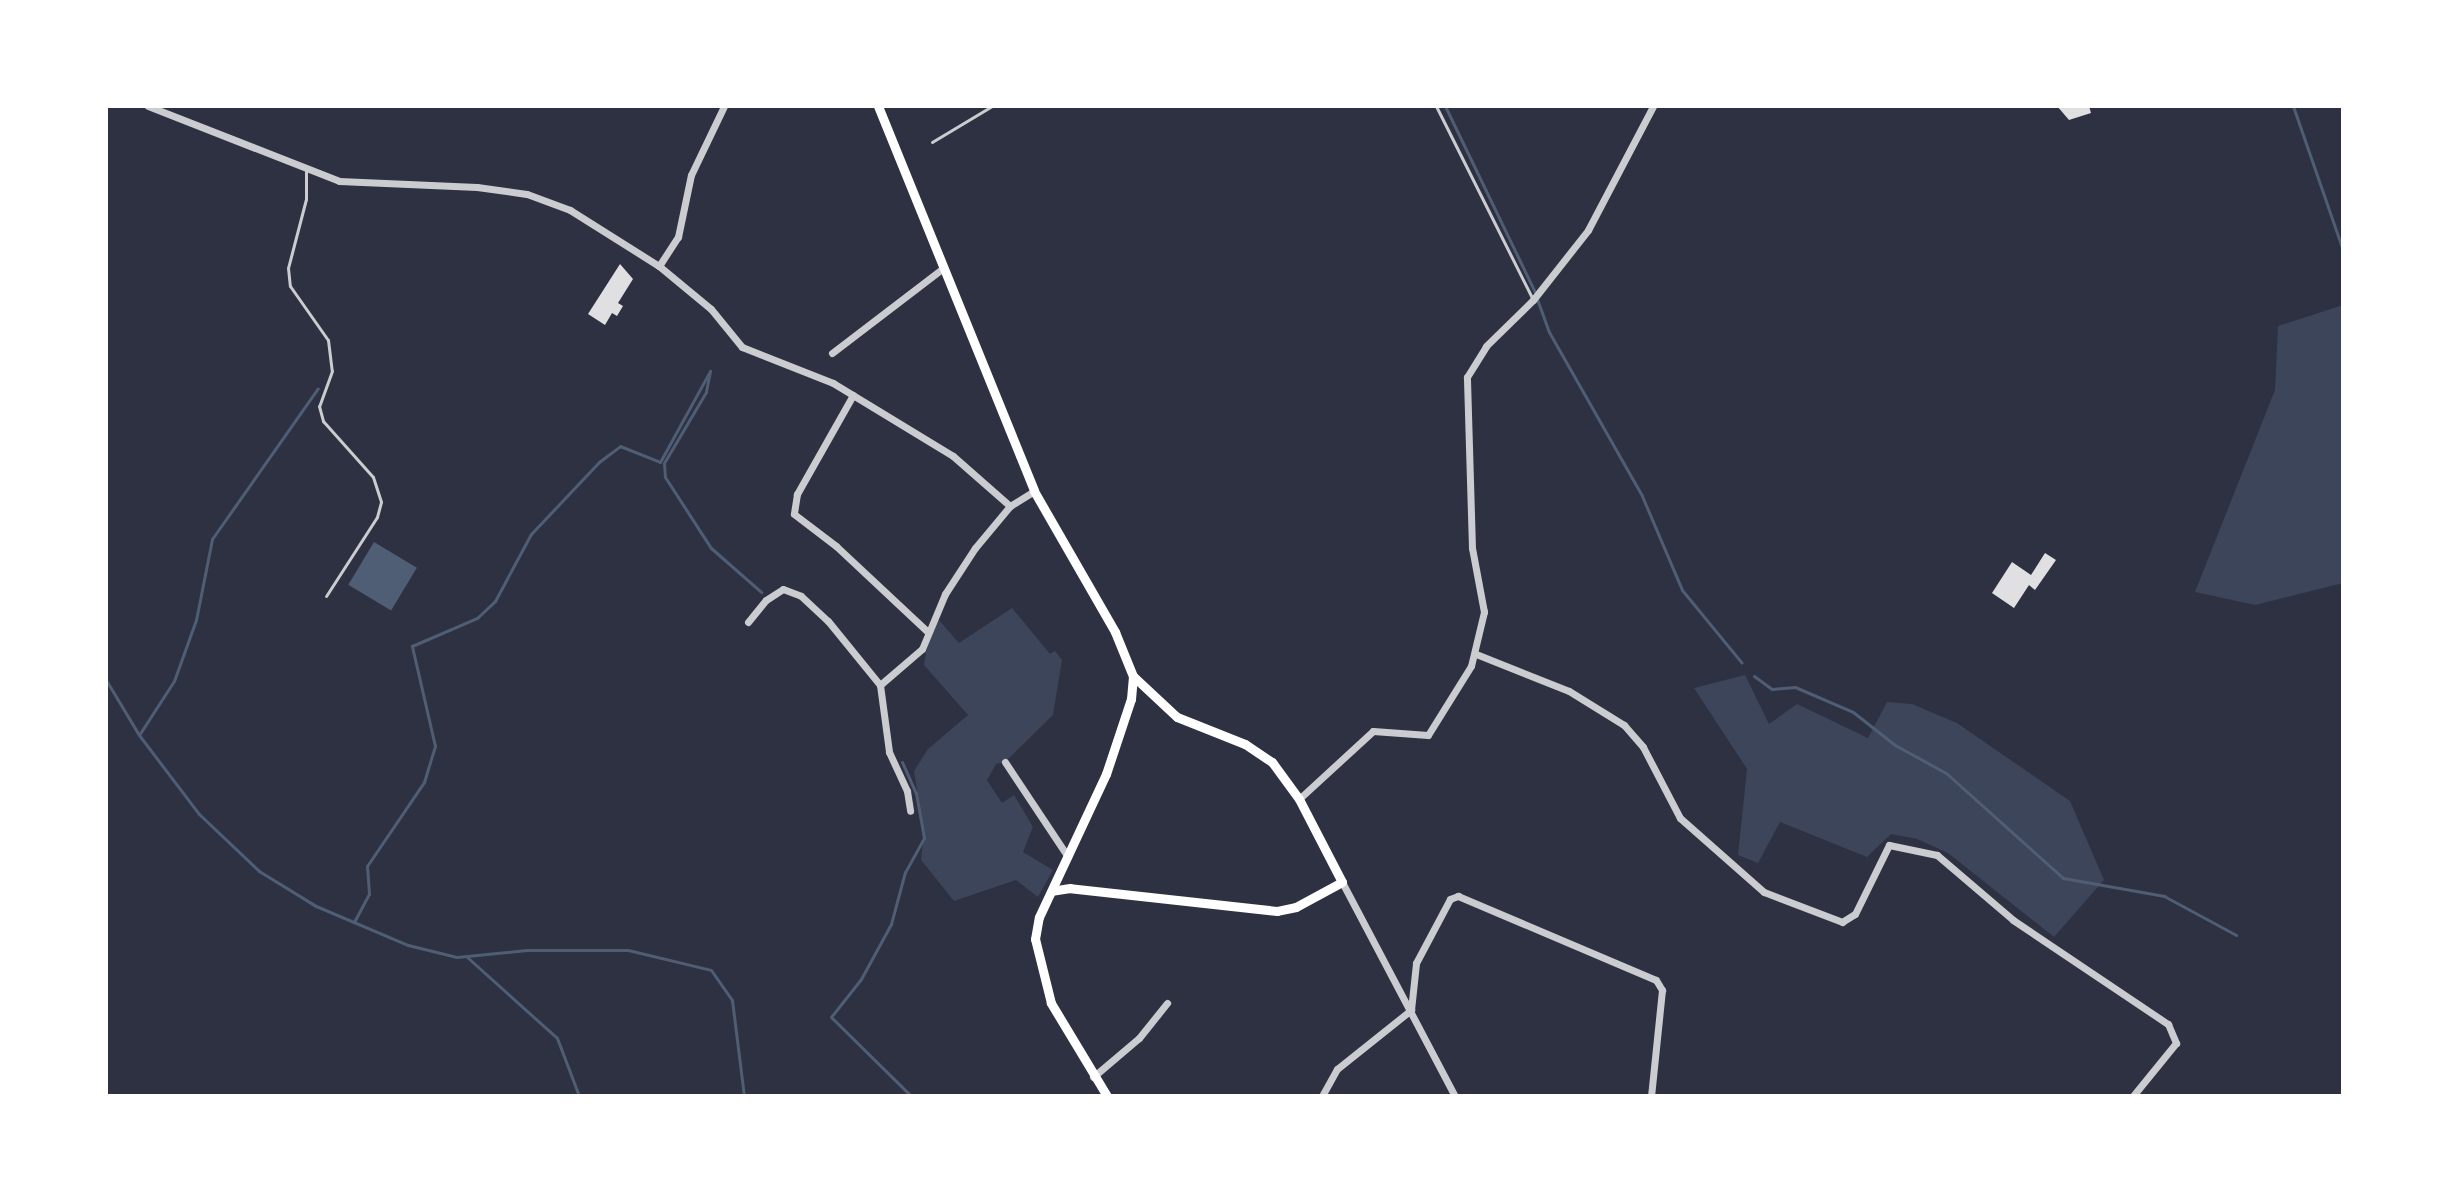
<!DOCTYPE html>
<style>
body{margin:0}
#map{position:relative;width:2449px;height:1202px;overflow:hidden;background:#2d3142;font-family:"Archivo Narrow",sans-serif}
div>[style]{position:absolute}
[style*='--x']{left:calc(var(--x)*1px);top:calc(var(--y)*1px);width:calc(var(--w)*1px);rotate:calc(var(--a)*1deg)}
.green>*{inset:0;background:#3c4559}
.water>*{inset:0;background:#4f5d75;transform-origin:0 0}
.stream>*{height:3px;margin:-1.5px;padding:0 1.5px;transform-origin:1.5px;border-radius:1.5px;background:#4f5d75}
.building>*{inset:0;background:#e0e0e3}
.service>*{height:3px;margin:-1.5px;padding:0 1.5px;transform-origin:1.5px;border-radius:1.5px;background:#caccd0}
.minor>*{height:7px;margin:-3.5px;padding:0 3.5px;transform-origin:3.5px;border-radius:3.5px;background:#caccd0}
.secondary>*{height:9px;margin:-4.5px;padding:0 4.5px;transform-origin:4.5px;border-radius:4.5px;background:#fff}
span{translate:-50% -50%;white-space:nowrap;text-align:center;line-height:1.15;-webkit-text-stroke:8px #fff;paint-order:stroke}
.frame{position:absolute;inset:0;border:108px solid #fff;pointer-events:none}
</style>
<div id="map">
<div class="green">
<div style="clip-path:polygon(2343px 305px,2343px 583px,2255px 605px,2195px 592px,2275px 390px,2278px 326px)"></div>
<div style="clip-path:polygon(1012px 608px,1050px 654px,1055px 651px,1062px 660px,1053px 715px,1005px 762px,996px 764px,987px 780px,1002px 803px,1014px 795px,1033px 827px,1023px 852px,1053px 870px,1038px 897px,1016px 880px,954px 901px,921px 860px,924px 834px,914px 771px,928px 749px,968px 715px,924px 665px,928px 640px,938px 619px,959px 643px)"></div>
<div style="clip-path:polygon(1745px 675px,1769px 724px,1797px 704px,1868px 738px,1887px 702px,1912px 704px,1957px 723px,2070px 801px,2104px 880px,2054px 937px,1948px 853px,1917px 839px,1891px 834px,1867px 857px,1780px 822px,1758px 863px,1738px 855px,1747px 769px,1694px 688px)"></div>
</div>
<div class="water">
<div style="left:374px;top:542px;width:50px;height:50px;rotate:31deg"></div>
</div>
<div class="stream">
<div style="--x:1445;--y:106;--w:207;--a:64.2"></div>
<div style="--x:2293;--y:106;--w:152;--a:70.9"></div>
<div style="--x:1537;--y:299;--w:35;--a:70"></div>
<div style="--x:1549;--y:332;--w:189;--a:60.4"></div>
<div style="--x:1642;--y:496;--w:102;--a:66.9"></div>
<div style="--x:1682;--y:590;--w:94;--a:50.6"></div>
<div style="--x:710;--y:371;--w:21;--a:101"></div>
<div style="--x:706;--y:392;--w:82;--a:120.6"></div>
<div style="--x:664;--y:463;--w:14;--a:86"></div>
<div style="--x:665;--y:477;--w:85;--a:57.1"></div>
<div style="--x:711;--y:548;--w:67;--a:41.3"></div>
<div style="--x:1754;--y:676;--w:22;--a:36"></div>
<div style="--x:1772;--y:689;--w:23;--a:-5"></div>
<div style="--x:1795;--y:687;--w:63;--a:23.3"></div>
<div style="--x:1853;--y:712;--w:53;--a:38.2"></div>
<div style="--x:1895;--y:745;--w:58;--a:28.8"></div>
<div style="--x:1946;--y:773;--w:157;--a:41.9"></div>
<div style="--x:2063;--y:878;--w:103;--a:10.1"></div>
<div style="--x:2164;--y:896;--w:82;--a:28.4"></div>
<div style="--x:106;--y:680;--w:64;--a:59"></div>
<div style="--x:139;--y:735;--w:99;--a:52.8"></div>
<div style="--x:199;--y:814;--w:83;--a:43.5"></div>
<div style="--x:259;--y:871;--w:67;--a:31.6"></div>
<div style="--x:316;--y:906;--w:100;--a:23"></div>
<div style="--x:408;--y:945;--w:50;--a:13.8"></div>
<div style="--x:457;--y:957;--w:70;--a:-5.7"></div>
<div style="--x:527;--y:950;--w:101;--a:0"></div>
<div style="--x:628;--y:950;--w:85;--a:13.5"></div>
<div style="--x:711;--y:970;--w:37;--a:55"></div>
<div style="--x:732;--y:1000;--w:97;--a:82.9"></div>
<div style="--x:139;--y:735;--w:64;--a:-57.1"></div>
<div style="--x:174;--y:681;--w:65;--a:-70.2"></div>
<div style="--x:196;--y:620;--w:83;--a:-78.8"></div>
<div style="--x:212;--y:539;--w:184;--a:-54.9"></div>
<div style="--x:902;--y:762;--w:34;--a:66"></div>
<div style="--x:916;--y:793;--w:46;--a:79.9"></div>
<div style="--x:924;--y:838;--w:39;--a:119"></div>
<div style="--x:905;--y:872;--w:54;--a:105.1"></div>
<div style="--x:891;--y:924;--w:63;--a:118.6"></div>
<div style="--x:861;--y:979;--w:48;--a:128.3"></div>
<div style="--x:831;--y:1017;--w:112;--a:44.6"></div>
<div style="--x:354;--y:922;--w:32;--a:-62"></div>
<div style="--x:369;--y:894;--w:28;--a:-94"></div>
<div style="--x:367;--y:866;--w:102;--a:-55.8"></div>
<div style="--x:424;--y:782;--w:38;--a:-73"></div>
<div style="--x:435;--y:746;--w:103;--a:-103"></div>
<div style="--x:412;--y:646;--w:71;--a:-23.3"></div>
<div style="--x:477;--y:618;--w:25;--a:-43"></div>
<div style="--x:495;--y:601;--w:76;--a:-61.8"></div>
<div style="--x:531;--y:534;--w:99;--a:-46.6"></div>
<div style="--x:599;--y:462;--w:26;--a:-37"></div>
<div style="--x:620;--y:446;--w:43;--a:21.8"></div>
<div style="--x:660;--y:462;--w:104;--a:-61.2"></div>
<div style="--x:467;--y:957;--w:121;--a:42"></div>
<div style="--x:557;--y:1038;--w:62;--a:69.2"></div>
</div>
<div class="building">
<div style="clip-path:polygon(2057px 106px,2089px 106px,2091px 113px,2069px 120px)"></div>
<div style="clip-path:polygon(620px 264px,633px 279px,618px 303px,623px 306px,617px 316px,612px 313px,605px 325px,588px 314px)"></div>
<div style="clip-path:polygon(2045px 553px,2056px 560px,2035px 590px,2029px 585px,2014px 608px,1992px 593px,2012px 562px,2031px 575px)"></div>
</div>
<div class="service">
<div style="--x:1436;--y:106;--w:217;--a:63.4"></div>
<div style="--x:932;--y:142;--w:70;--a:-31"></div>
<div style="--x:306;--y:170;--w:29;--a:90"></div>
<div style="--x:306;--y:199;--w:71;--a:104.6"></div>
<div style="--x:288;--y:268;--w:18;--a:84"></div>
<div style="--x:290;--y:286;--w:66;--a:54.9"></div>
<div style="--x:328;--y:340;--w:31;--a:83"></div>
<div style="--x:332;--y:371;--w:37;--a:110"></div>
<div style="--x:319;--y:406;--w:16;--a:75"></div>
<div style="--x:323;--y:421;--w:75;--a:48.2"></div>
<div style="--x:373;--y:477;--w:26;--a:72"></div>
<div style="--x:381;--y:502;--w:16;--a:105"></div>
<div style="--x:377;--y:517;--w:94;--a:122.8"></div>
</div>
<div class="minor">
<div style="--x:148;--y:106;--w:205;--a:21.4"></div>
<div style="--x:339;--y:181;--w:138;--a:2.5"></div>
<div style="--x:477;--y:187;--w:50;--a:8"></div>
<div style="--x:527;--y:194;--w:46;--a:20.4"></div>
<div style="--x:570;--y:210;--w:105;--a:32.2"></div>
<div style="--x:659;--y:266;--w:67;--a:39.6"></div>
<div style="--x:711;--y:309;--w:49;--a:50.8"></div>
<div style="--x:742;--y:347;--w:98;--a:21.6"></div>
<div style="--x:833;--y:383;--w:140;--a:31.3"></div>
<div style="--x:953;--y:456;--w:76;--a:41.3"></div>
<div style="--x:659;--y:266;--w:35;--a:-57"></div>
<div style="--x:678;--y:237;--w:63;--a:-78.2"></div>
<div style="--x:691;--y:175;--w:76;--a:-64.4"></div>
<div style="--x:832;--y:353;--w:140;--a:-37.4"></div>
<div style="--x:853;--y:395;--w:114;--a:119.5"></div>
<div style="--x:797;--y:494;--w:20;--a:99"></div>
<div style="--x:794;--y:514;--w:53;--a:37.3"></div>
<div style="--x:836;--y:546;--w:126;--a:43.1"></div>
<div style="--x:748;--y:622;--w:28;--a:-51"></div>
<div style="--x:766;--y:600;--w:20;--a:-33"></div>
<div style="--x:783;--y:589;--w:19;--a:21"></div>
<div style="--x:801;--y:596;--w:37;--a:43"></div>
<div style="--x:828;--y:621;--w:82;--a:50.9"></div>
<div style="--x:880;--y:685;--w:68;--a:82.3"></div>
<div style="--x:889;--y:752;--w:43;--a:65.2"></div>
<div style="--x:907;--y:791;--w:20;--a:81"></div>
<div style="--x:1476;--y:654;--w:100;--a:21.7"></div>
<div style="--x:1569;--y:691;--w:65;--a:31.7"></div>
<div style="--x:1624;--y:725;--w:29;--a:49"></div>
<div style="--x:1643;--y:747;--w:80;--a:62.5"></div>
<div style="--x:1680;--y:818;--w:112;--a:41.4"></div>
<div style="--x:1764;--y:892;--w:84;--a:21"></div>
<div style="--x:1842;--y:922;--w:15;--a:-32"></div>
<div style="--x:1855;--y:914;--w:77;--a:-63.8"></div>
<div style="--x:1889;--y:845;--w:49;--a:11.8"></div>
<div style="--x:1937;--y:855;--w:100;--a:40.5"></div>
<div style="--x:2013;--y:920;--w:187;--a:33.9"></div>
<div style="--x:2168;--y:1024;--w:21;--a:67"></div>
<div style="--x:2176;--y:1043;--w:68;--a:129.1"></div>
<div style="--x:880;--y:685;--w:55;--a:-40.6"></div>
<div style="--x:922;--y:649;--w:60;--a:-67.3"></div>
<div style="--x:945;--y:594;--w:55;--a:-56.9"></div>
<div style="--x:975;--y:548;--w:55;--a:-50.2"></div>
<div style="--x:1010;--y:506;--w:28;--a:-32"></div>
<div style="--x:1005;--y:762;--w:114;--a:56.4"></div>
<div style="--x:1299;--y:799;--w:100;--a:-42.6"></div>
<div style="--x:1373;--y:731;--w:55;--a:4.2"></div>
<div style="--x:1428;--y:735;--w:81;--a:-58.1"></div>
<div style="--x:1471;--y:666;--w:56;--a:-76.5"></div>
<div style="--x:1484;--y:612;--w:65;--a:-100.6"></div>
<div style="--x:1472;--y:548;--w:171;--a:-91.7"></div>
<div style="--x:1467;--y:377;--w:36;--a:-58"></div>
<div style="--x:1486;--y:346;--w:66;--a:-44.4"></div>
<div style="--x:1533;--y:300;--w:89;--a:-51.8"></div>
<div style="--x:1588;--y:230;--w:140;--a:-62.3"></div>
<div style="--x:1342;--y:882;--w:242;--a:62.2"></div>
<div style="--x:1093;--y:1077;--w:60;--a:-40.3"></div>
<div style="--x:1139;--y:1038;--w:45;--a:-51.3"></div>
<div style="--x:1322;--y:1096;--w:31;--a:-61"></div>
<div style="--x:1337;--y:1069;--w:95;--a:-38.6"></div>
<div style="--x:1411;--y:1010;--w:47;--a:-83.9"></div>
<div style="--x:1416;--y:963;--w:72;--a:-62"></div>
<div style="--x:1450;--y:899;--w:9;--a:-21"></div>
<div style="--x:1458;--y:896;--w:215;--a:23"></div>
<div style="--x:1656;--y:980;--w:12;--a:59"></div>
<div style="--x:1662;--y:990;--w:107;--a:95.9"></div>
</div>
<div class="secondary">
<div style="--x:878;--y:106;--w:415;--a:67.9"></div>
<div style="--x:1034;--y:491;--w:163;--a:60.1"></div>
<div style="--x:1115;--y:632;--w:48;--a:67.8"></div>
<div style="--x:1133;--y:676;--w:60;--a:43"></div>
<div style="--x:1177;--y:717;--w:73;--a:21.7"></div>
<div style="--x:1245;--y:744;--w:32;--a:34"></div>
<div style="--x:1272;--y:762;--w:46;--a:53.9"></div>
<div style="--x:1299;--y:799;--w:93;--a:62.6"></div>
<div style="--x:1342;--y:882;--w:52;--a:151.5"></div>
<div style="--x:1296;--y:907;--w:19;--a:168"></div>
<div style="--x:1277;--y:911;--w:208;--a:-173.7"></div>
<div style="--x:1070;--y:888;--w:18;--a:171"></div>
<div style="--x:1107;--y:1096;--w:109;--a:-121.1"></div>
<div style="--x:1051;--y:1003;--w:66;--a:-104"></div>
<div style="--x:1035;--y:939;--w:22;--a:-80"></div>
<div style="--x:1039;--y:917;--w:158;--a:-64.9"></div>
<div style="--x:1106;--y:774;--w:79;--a:-71.6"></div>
<div style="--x:1131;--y:699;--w:23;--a:-85"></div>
</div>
<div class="frame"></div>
</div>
